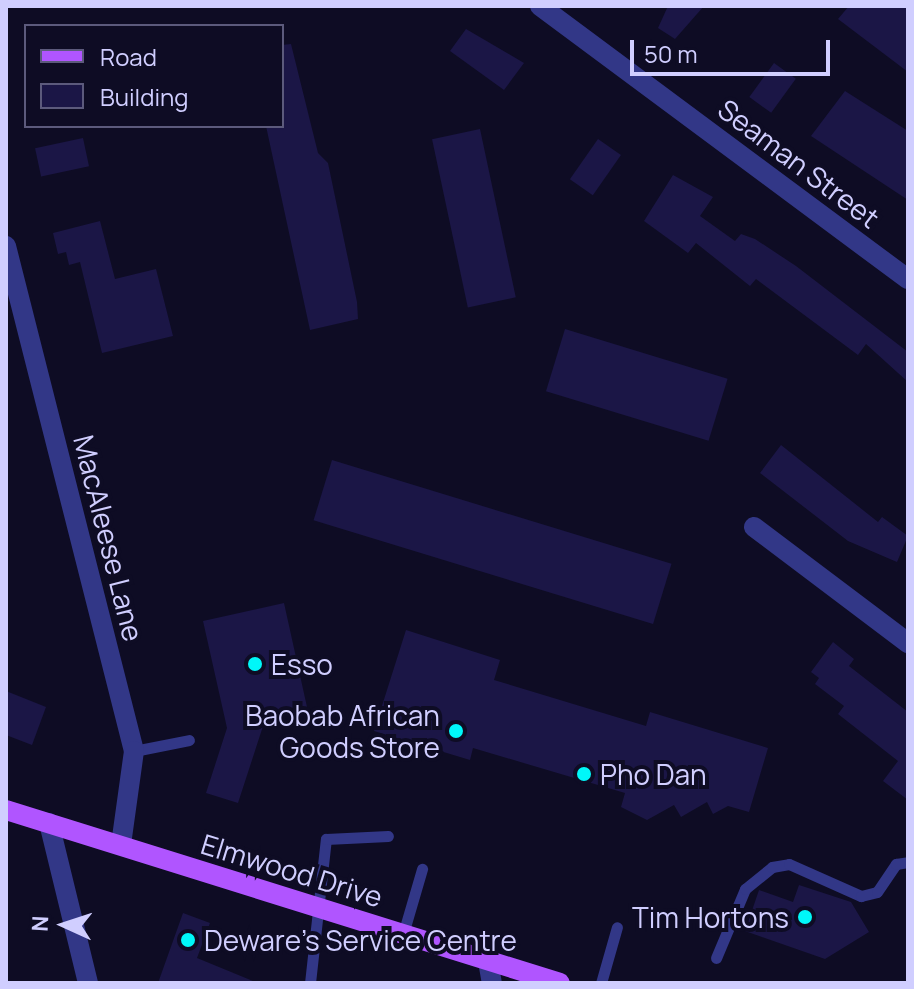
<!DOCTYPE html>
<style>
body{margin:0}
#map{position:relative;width:914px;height:989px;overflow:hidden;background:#0e0c24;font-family:Manrope,sans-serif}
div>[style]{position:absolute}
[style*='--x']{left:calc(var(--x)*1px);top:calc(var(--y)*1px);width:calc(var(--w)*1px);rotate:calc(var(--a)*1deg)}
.building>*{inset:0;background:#1b1646;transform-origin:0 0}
.lane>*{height:11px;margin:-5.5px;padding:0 5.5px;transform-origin:5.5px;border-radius:5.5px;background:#323787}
.street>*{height:20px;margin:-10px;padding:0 10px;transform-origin:10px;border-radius:10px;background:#323787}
.primary>*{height:20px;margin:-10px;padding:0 10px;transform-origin:10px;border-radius:10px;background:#b055ff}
.dots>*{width:22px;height:22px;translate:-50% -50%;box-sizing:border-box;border:4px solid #0e0c24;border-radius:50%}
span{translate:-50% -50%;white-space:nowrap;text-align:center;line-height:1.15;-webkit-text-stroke:8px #0e0c24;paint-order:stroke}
.street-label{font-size:28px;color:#d0ceff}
.poi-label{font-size:28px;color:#d0ceff}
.left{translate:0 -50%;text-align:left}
.right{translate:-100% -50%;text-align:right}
.frame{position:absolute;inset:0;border:8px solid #d0ceff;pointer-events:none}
.legend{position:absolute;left:24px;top:24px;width:260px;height:104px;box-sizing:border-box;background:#0e0c24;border:2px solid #5c5a7c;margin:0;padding:10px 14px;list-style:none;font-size:24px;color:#d0ceff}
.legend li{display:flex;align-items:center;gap:16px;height:40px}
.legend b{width:40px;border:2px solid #5c5a7c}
.north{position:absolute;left:24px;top:885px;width:80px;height:80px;-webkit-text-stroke:6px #0e0c24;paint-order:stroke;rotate:273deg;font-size:22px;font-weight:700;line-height:32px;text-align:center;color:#d0ceff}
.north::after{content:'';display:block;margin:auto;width:28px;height:36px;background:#d0ceff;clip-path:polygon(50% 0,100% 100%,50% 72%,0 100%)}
.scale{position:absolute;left:630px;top:40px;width:200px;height:36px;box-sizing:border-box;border:4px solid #d0ceff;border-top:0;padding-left:10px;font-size:24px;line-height:28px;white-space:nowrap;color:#d0ceff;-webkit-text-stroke:6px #0e0c24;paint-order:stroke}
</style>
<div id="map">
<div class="building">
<div style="clip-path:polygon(668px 6px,704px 6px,675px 39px,658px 28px)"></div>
<div style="clip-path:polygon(849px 6px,908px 6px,908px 72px,838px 19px)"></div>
<div style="clip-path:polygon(466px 29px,524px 63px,504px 90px,450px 51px)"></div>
<div style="clip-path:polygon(291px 44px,318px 153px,328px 163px,357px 302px,358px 319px,310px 330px,266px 126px,282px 126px,282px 45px)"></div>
<div style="left:774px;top:63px;width:27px;height:42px;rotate:36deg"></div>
<div style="clip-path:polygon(845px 91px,908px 131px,908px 200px,811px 136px)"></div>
<div style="left:480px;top:129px;width:172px;height:49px;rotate:78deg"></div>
<div style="left:83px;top:138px;width:29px;height:49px;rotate:78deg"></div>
<div style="left:598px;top:139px;width:28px;height:49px;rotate:35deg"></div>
<div style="clip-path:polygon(673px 175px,713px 197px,700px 216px,735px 241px,741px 234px,755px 239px,796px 266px,908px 352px,908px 382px,866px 344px,858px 355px,756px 279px,750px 286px,696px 243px,688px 253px,644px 221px)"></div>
<div style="clip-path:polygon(100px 221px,115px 279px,156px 269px,173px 336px,102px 353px,80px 262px,69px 265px,66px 252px,58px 254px,53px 233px)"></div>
<div style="left:565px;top:329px;width:170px;height:65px;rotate:17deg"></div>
<div style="clip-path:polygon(781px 445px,878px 522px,882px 517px,908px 536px,897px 562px,848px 541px,760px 473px)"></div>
<div style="left:332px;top:460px;width:355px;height:63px;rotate:17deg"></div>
<div style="clip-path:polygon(284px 603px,307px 707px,266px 717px,238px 803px,206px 793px,227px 728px,203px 621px)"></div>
<div style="clip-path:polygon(406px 630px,500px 660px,494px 680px,646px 726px,650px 712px,768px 748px,749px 812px,728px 806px,713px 814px,707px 802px,681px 817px,674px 805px,647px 820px,621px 807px,625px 793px,473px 748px,470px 760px,374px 731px)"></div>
<div style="clip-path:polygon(833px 642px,854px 659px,849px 666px,908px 712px,908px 800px,883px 781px,898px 761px,838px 714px,844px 706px,815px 684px,819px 678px,811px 672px)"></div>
<div style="clip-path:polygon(6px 691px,46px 707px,32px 745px,6px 735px)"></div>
<div style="clip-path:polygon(799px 885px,851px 902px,869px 932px,825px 959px,745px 931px,759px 890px,793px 902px)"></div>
<div style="clip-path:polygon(183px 913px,210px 923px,197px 958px,258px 983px,158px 983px)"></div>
</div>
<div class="lane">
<div style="--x:134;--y:751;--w:56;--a:-11.3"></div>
<div style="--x:403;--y:934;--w:68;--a:-73.7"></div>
<div style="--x:716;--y:958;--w:75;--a:-67.2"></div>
<div style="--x:745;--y:889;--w:35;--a:-39"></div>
<div style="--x:772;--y:867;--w:17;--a:-10"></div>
<div style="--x:789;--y:864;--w:79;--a:24"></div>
<div style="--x:861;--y:896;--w:16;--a:-14"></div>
<div style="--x:877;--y:892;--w:34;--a:-56"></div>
<div style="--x:896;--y:864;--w:12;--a:-9"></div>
<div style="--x:310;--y:983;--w:145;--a:-83.7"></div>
<div style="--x:326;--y:839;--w:62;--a:-2.8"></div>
<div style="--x:601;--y:983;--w:58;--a:-74.1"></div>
</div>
<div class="street">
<div style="--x:540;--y:6;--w:458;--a:36.6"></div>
<div style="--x:6;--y:246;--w:521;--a:75.78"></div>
<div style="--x:134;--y:751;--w:95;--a:97.9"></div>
<div style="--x:754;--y:527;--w:193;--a:37"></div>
<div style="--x:49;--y:823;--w:165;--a:76.3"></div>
<div style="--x:488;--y:961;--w:22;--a:80"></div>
</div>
<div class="primary">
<div style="--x:6;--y:810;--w:580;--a:17.34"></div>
</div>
<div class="dots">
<div style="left:255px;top:664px;background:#00f7f9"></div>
<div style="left:456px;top:731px;background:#00f7f9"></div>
<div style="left:584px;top:774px;background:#00f7f9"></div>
<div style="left:805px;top:917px;background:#00f7f9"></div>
<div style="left:188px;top:940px;background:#00f7f9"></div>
</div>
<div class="street-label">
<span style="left:799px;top:163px;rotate:37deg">Seaman Street</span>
<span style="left:109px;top:538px;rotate:76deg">MacAleese Lane</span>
<span style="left:292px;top:870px;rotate:17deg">Elmwood Drive</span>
</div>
<div class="poi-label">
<span class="left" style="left:271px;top:664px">Esso</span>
<span class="right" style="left:440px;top:731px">Baobab African<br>Goods Store</span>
<span class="left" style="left:600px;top:774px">Pho Dan</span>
<span class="right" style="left:789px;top:917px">Tim Hortons</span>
<span class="left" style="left:204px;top:940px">Deware's Service Centre</span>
</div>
<div class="frame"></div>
<ul class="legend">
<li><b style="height:10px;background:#b055ff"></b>Road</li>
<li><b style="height:22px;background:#1b1646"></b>Building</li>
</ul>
<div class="north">N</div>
<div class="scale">50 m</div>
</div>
